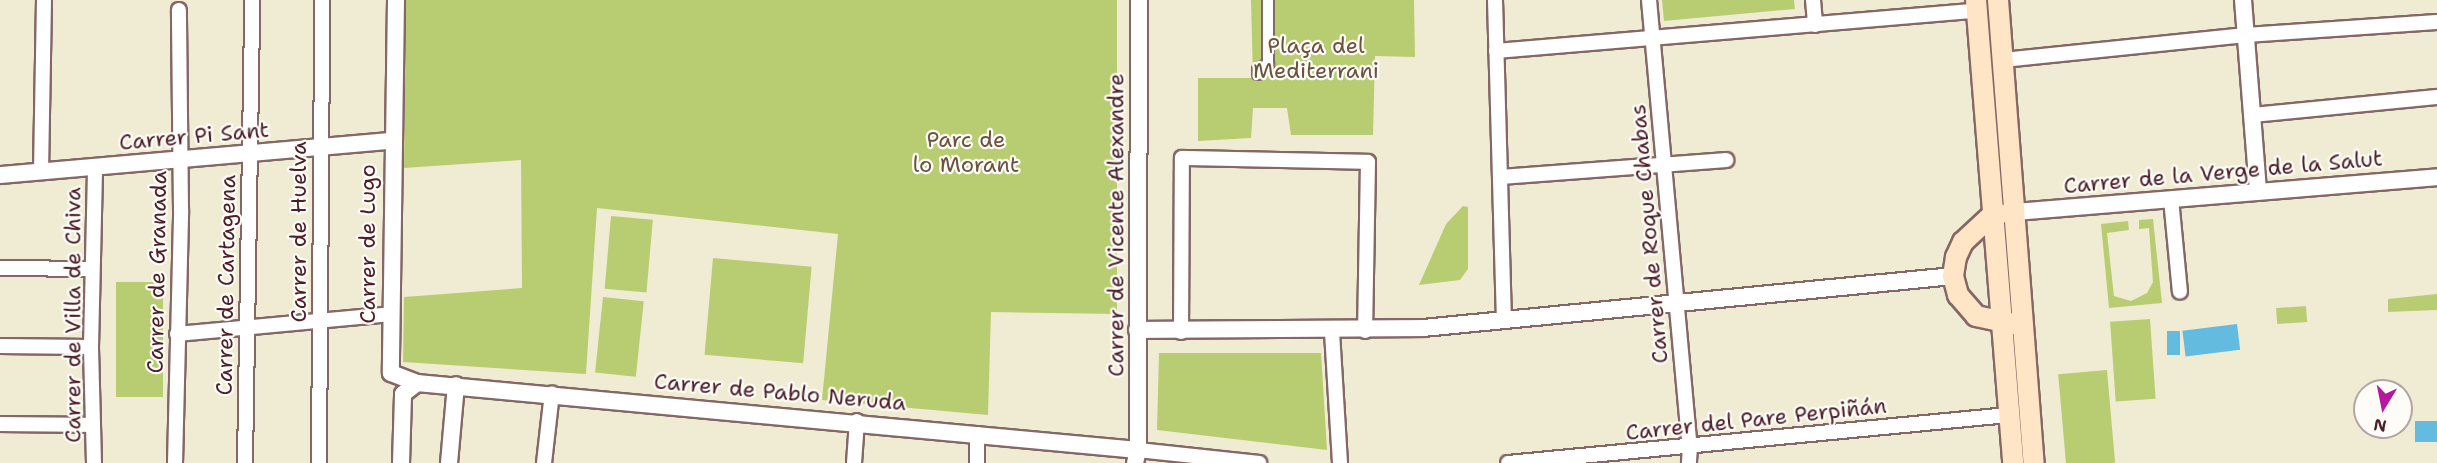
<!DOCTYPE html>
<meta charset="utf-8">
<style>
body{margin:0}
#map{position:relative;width:2437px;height:463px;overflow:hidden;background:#f0ecd4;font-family:"Shantell Sans",sans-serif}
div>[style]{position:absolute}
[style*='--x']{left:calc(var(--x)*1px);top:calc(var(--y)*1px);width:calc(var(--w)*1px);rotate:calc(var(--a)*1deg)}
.green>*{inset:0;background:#b8cd71;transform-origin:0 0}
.water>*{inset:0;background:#63bbe0;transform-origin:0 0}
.roads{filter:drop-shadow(2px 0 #846766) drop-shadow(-2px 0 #846766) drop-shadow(0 2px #846766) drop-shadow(0 -2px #846766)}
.pedestrian>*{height:10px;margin:-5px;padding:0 5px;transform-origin:5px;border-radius:5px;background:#fff}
.minor>*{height:14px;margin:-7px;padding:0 7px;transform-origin:7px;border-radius:7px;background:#fff}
.tertiary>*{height:16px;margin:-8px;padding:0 8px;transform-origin:8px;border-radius:8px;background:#fff}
.secondary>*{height:20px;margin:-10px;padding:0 10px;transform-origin:10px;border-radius:10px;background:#fee5c5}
span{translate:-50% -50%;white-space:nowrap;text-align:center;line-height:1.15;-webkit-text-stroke:4.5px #fdfcf7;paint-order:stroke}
.park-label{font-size:22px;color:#6b5340}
.street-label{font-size:22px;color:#4a1f2b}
.north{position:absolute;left:2353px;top:379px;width:60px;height:60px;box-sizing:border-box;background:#fdfcf7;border:2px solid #b5a4a5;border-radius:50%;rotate:190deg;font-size:16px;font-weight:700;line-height:24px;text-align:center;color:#4a1f2b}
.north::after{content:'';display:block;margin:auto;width:21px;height:27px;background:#b5179e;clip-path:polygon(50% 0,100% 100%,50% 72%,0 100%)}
</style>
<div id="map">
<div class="green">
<div style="clip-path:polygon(406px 0,1117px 0,1117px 314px,991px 312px,988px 415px,822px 400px,838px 234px,597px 208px,586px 374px,403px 362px,404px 297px,522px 288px,521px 160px,404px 168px)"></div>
<div style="clip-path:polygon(1251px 0,1414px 0,1415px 57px,1375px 56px,1373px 135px,1291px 135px,1287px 108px,1253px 108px,1251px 138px,1198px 141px,1198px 78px,1253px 78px)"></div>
<div style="clip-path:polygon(1662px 0,1794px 0,1795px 9px,1664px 21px)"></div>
<div style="clip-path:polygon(1463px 206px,1468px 207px,1468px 269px,1460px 280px,1419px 285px,1446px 224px)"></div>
<div style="left:611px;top:216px;width:42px;height:73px;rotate:5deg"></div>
<div style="clip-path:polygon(2153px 219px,2162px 303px,2109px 308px,2101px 224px,2128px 221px,2129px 230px,2107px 233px,2114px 296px,2131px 301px,2147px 293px,2153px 282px,2149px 228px,2139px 229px,2139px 220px)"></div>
<div style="left:713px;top:258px;width:99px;height:97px;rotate:5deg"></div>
<div style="left:116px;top:282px;width:47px;height:115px"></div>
<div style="clip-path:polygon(2437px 294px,2437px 310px,2388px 312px,2388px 299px)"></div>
<div style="left:603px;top:297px;width:41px;height:76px;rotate:6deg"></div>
<div style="left:2306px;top:306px;width:16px;height:30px;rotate:86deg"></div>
<div style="left:2150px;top:319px;width:80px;height:40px;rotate:86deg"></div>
<div style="clip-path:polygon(1159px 353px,1321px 353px,1327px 450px,1157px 430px)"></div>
<div style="left:2107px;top:370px;width:93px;height:49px;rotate:85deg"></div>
</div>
<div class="water">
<div style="left:2237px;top:324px;width:26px;height:55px;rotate:83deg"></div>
<div style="left:2167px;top:331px;width:13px;height:24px"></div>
<div style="left:2437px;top:421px;width:21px;height:22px;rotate:90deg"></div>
</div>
<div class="roads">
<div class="pedestrian">
<div style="--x:1258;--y:74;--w:4;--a:-90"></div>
<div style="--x:1258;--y:70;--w:12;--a:-31"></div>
<div style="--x:1268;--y:64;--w:64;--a:-90"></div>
</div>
<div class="minor">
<div style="--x:1495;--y:0;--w:321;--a:88.4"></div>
<div style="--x:1649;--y:0;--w:449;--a:84.8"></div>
<div style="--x:1690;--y:447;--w:16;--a:94"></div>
<div style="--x:1813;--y:0;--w:25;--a:85"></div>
<div style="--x:1496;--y:51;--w:483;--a:-4.8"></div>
<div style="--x:2003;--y:60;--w:244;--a:-5.9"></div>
<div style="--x:2246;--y:35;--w:191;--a:-3.9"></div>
<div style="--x:2252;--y:115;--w:186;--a:-5.6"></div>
<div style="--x:41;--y:172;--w:172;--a:-89"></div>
<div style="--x:1501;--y:177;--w:226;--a:-4.3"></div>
<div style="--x:2171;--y:199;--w:93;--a:84.5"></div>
<div style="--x:0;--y:268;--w:92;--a:0.6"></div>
<div style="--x:1181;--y:332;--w:174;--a:-89.7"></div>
<div style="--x:1182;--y:158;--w:186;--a:1.2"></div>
<div style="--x:1368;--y:162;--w:169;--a:91"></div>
<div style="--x:1332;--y:332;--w:131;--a:86.5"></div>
<div style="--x:177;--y:334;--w:215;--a:-5.3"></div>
<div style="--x:0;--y:346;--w:91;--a:0.6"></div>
<div style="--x:0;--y:424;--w:93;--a:0.6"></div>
<div style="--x:1138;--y:450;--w:122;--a:6.1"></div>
<div style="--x:94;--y:463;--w:116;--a:-91.5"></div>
<div style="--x:91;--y:347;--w:180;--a:-88.7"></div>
<div style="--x:175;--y:463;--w:253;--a:-88.6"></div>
<div style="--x:181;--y:210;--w:200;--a:-90.6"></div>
<div style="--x:245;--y:463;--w:463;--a:-89.1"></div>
<div style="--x:319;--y:463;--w:463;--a:-89.6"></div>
<div style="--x:544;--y:463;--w:70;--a:-83.5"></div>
<div style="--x:854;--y:463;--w:42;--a:-85.9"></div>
<div style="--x:977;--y:463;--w:29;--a:-90"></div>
<div style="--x:1508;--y:463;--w:502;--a:-5.48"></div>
</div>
<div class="tertiary">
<div style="--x:396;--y:0;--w:373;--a:90.8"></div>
<div style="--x:391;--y:373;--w:28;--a:21"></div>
<div style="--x:417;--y:383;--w:724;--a:5.31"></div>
<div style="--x:2243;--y:0;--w:192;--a:85.5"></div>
<div style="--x:0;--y:175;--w:392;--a:-5"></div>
<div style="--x:2014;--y:212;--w:424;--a:-4.7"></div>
<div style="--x:1137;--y:330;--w:286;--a:-0.4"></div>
<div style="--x:1423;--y:328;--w:533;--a:-5.6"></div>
<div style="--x:401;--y:463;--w:69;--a:-88.3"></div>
<div style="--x:403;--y:394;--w:18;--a:-38"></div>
<div style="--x:449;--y:463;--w:78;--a:-84.9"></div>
<div style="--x:1135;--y:463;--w:13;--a:-77"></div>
<div style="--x:1138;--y:450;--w:450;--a:-89.9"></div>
</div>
<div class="secondary">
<div style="--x:1976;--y:0;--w:464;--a:85.4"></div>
<div style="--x:1998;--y:0;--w:464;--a:85.6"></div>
<div style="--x:1999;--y:214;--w:8;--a:166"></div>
<div style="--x:1991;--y:216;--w:38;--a:137"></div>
<div style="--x:1963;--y:242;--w:17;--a:115"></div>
<div style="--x:1956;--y:257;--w:19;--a:99"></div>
<div style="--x:1953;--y:276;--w:20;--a:75"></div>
<div style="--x:1958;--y:295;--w:28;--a:49"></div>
<div style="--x:1976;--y:316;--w:38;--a:12"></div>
</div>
</div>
<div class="park-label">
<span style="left:1316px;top:58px">Plaça del<br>Mediterrani</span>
<span style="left:966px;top:152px">Parc de<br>lo Morant</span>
</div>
<div class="street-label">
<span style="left:194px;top:136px;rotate:-5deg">Carrer Pi Sant</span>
<span style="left:2223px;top:172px;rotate:-5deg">Carrer de la Verge de la Salut</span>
<span style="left:1116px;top:225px;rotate:-90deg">Carrer de Vicente Alexandre</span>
<span style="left:299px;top:232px;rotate:-90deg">Carrer de Huelva</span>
<span style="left:1649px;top:234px;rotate:-95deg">Carrer de Roque Chabas</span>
<span style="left:368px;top:244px;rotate:-90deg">Carrer de Lugo</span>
<span style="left:157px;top:272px;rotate:-89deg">Carrer de Granada</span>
<span style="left:226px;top:285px;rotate:-89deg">Carrer de Cartagena</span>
<span style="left:73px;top:315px;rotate:-90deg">Carrer de Villa de Chiva</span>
<span style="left:780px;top:392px;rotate:5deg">Carrer de Pablo Neruda</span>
<span style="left:1756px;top:419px;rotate:-6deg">Carrer del Pare Perpiñán</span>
</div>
<div class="north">N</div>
</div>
